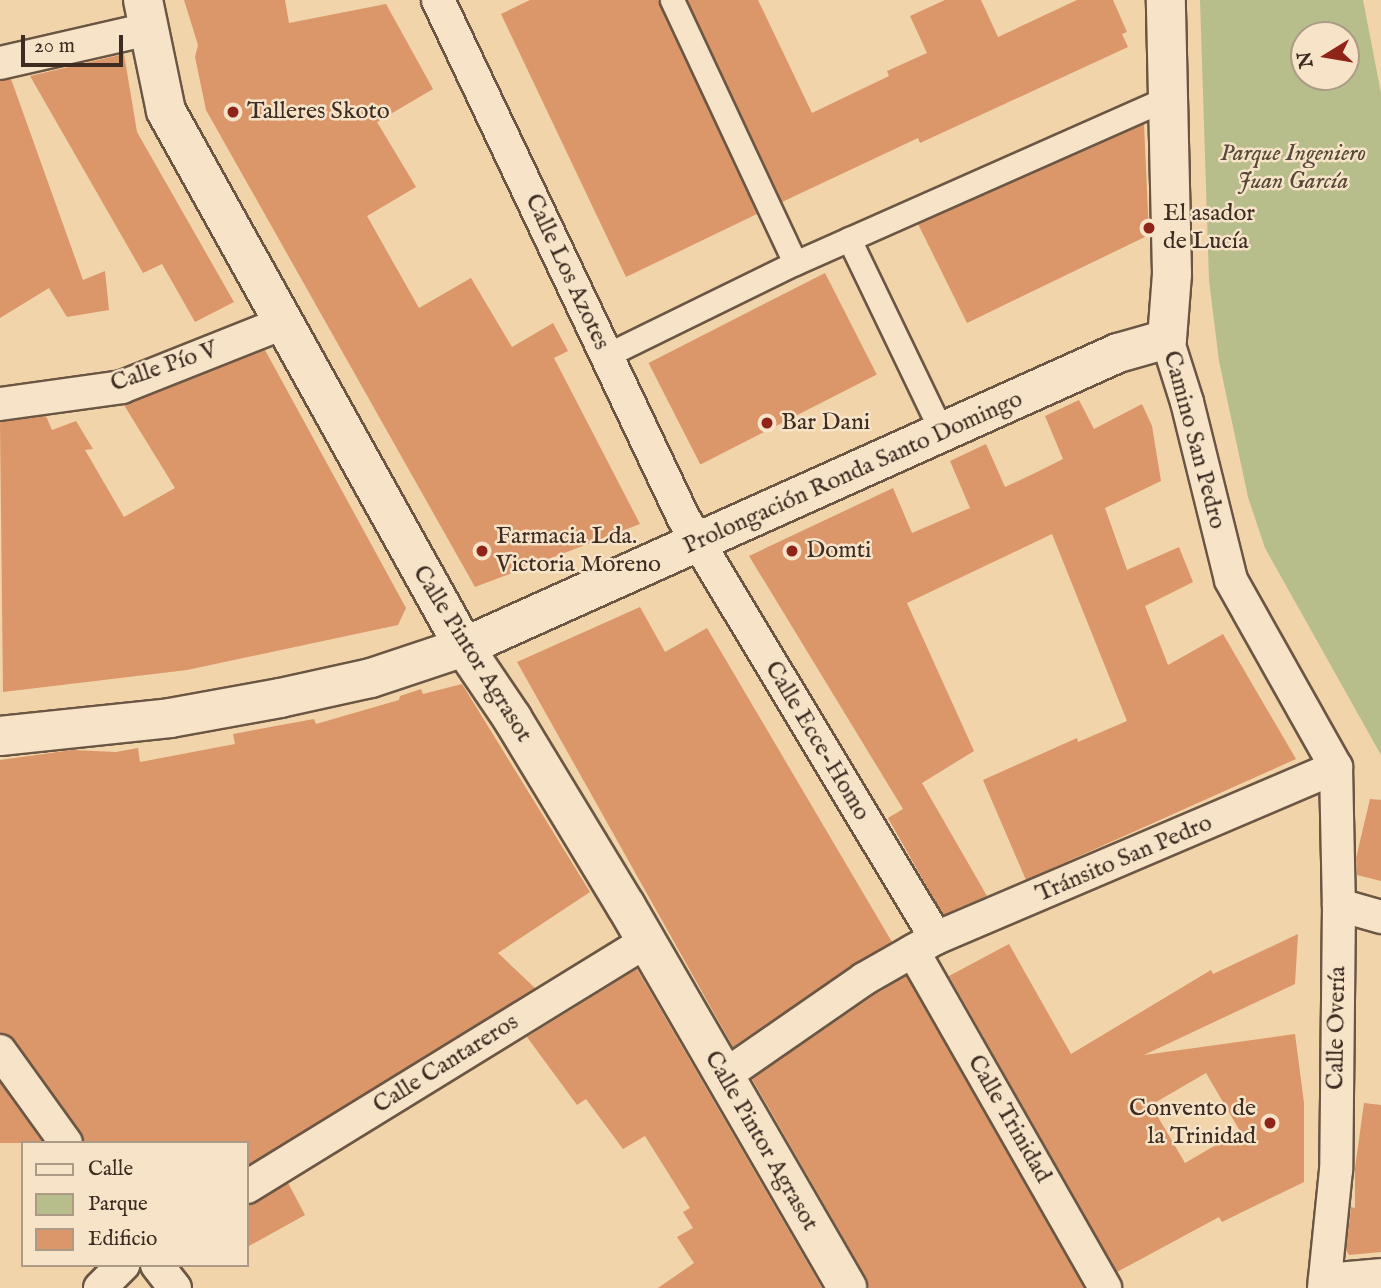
<!DOCTYPE html>
<meta charset="utf-8">
<style>
body{margin:0}
#map{position:relative;width:1381px;height:1288px;overflow:hidden;background:#f1d4aa;font-family:"IM FELL English",serif}
div>[style]{position:absolute}
[style*='--x']{left:calc(var(--x)*1px);top:calc(var(--y)*1px);width:calc(var(--w)*1px);rotate:calc(var(--a)*1deg)}
.green>*{inset:0;background:#b7bd8b}
.building>*{inset:0;background:#db9669;transform-origin:0 0}
.roads{filter:drop-shadow(2px 0 #6b5644) drop-shadow(-2px 0 #6b5644) drop-shadow(0 2px #6b5644) drop-shadow(0 -2px #6b5644)}
.pedestrian>*{height:23px;margin:-11.5px;padding:0 11.5px;transform-origin:11.5px;border-radius:11.5px;background:#f6e3c8}
.minor>*{height:32px;margin:-16px;padding:0 16px;transform-origin:16px;border-radius:16px;background:#f6e3c8}
.tertiary>*{height:38px;margin:-19px;padding:0 19px;transform-origin:19px;border-radius:19px;background:#f6e3c8}
.dots>*{width:19px;height:19px;translate:-50% -50%;box-sizing:border-box;border:4px solid #f6e3c8;border-radius:50%}
span{translate:-50% -50%;white-space:nowrap;text-align:center;line-height:1.15;-webkit-text-stroke:5px #f6e3c8;paint-order:stroke}
.poi-label{font-size:24px;color:#3e2c22}
.left{translate:0 -50%;text-align:left}
.right{translate:-100% -50%;text-align:right}
.park-label{font-size:24px;color:#564937;font-style:italic}
.street-label{font-size:24px;color:#3e2c22}
.legend{position:absolute;left:21px;top:1141px;width:228px;height:126px;box-sizing:border-box;background:#f6e3c8;border:2px solid #ac9a86;margin:0;padding:9px 12px;list-style:none;font-size:21px;color:#3e2c22}
.legend li{display:flex;align-items:center;gap:14px;height:35px}
.legend b{width:35px;border:2px solid #ac9a86}
.north{position:absolute;left:1290px;top:21px;width:70px;height:70px;box-sizing:border-box;background:#f6e3c8;border:2px solid #ac9a86;border-radius:50%;rotate:259deg;font-size:19px;font-weight:700;line-height:28px;text-align:center;color:#3e2c22}
.north::after{content:'';display:block;margin:auto;width:24px;height:32px;background:#8f2418;clip-path:polygon(50% 0,100% 100%,50% 72%,0 100%)}
.scale{position:absolute;left:21px;top:35px;width:102px;height:32px;box-sizing:border-box;border:4px solid #3e2c22;border-top:0;padding-left:9px;font-size:21px;line-height:24px;white-space:nowrap;color:#3e2c22;-webkit-text-stroke:5px #f6e3c8;paint-order:stroke}
</style>
<div id="map">
<div class="green">
<div style="clip-path:polygon(evenodd,1200px 0,1363px 0,1381px 93px,1381px 755px,1265px 548px,1248px 497px,1219px 361px,1209px 280px,1200px 0,1346px 35px,1346px 77px,1304px 77px,1304px 35px,1346px 35px)"></div>
</div>
<div class="building">
<div style="clip-path:polygon(184px 0,285px 0,289px 23px,386px 4px,433px 89px,377px 122px,416px 187px,367px 216px,419px 308px,471px 278px,512px 347px,553px 323px,568px 351px,554px 358px,640px 524px,475px 587px,206px 110px,195px 57px,198px 45px)"></div>
<div style="clip-path:polygon(530px 0,658px 0,757px 214px,626px 277px,501px 14px)"></div>
<div style="clip-path:polygon(687px 0,758px 0,812px 113px,889px 76px,887px 71px,927px 53px,910px 16px,945px 0,981px 0,998px 37px,1077px 0,1113px 0,1127px 32px,1122px 34px,1128px 47px,920px 143px,918px 138px,782px 202px)"></div>
<div style="clip-path:polygon(124px 54px,137px 132px,234px 302px,195px 322px,162px 264px,143px 273px,30px 76px)"></div>
<div style="clip-path:polygon(11px 79px,83px 280px,105px 271px,109px 310px,67px 317px,49px 288px,0 318px,0 81px)"></div>
<div style="clip-path:polygon(1144px 124px,1149px 235px,967px 323px,918px 224px)"></div>
<div style="left:825px;top:273px;width:114px;height:198px;rotate:63deg"></div>
<div style="clip-path:polygon(265px 350px,406px 608px,398px 625px,187px 670px,3px 692px,0 422px,46px 416px,52px 430px,76px 421px,93px 449px,85px 450px,124px 517px,175px 488px,124px 405px)"></div>
<div style="clip-path:polygon(1079px 400px,1094px 429px,1142px 404px,1152px 426px,1161px 481px,1105px 508px,1127px 570px,1179px 547px,1193px 582px,1145px 606px,1168px 665px,1223px 634px,1296px 759px,1026px 880px,983px 780px,1077px 738px,1078px 742px,1127px 721px,1052px 534px,907px 603px,974px 751px,922px 783px,987px 896px,943px 915px,888px 818px,903px 809px,749px 556px,893px 488px,912px 533px,970px 508px,950px 461px,986px 444px,1005px 487px,1033px 474px,1063px 459px,1045px 416px)"></div>
<div style="clip-path:polygon(640px 607px,665px 652px,707px 628px,892px 942px,854px 964px,733px 1047px,517px 662px)"></div>
<div style="clip-path:polygon(462px 684px,590px 892px,498px 953px,535px 988px,247px 1166px,247px 1143px,84px 1143px,81px 1132px,15px 1040px,0 1033px,0 760px,72px 750px,116px 752px,138px 748px,140px 762px,235px 744px,233px 734px,314px 719px,316px 724px,399px 700px,400px 696px,421px 689px,423px 694px)"></div>
<div style="clip-path:polygon(1370px 799px,1381px 800px,1381px 881px,1357px 875px,1356px 858px)"></div>
<div style="clip-path:polygon(evenodd,1298px 934px,1295px 984px,1144px 1055px,1295px 1034px,1304px 1103px,1304px 1182px,1222px 1222px,1219px 1217px,1117px 1272px,949px 976px,1009px 944px,1071px 1054px,1211px 970px,1213px 974px,1298px 934px,1206px 1073px,1240px 1131px,1185px 1163px,1151px 1105px,1206px 1073px)"></div>
<div style="clip-path:polygon(637px 969px,822px 1288px,658px 1288px,694px 1263px,677px 1237px,693px 1228px,683px 1212px,690px 1208px,645px 1136px,623px 1149px,586px 1099px,577px 1105px,527px 1037px)"></div>
<div style="clip-path:polygon(906px 976px,1084px 1288px,869px 1288px,866px 1277px,752px 1079px,874px 995px)"></div>
<div style="clip-path:polygon(0 1083px,43px 1143px,0 1143px)"></div>
<div style="clip-path:polygon(1364px 1103px,1381px 1105px,1381px 1252px,1349px 1255px,1346px 1250px,1351px 1207px,1355px 1208px,1355px 1168px)"></div>
<div style="clip-path:polygon(288px 1183px,305px 1215px,247px 1247px,247px 1205px)"></div>
</div>
<div class="roads">
<div class="pedestrian">
<div style="--x:672;--y:0;--w:290;--a:64.9"></div>
<div style="--x:849;--y:239;--w:214;--a:64.3"></div>
<div style="--x:607;--y:355;--w:209;--a:-26.1"></div>
<div style="--x:795;--y:263;--w:410;--a:-23.9"></div>
</div>
<div class="minor">
<div style="--x:438;--y:0;--w:572;--a:64.64"></div>
<div style="--x:683;--y:517;--w:491;--a:59"></div>
<div style="--x:0;--y:63;--w:153;--a:-12.9"></div>
<div style="--x:1167;--y:339;--w:66;--a:72.4"></div>
<div style="--x:1187;--y:402;--w:183;--a:76.1"></div>
<div style="--x:1231;--y:580;--w:214;--a:60.7"></div>
<div style="--x:1336;--y:767;--w:138;--a:88.8"></div>
<div style="--x:1339;--y:905;--w:265;--a:90.6"></div>
<div style="--x:1336;--y:1170;--w:119;--a:95.8"></div>
<div style="--x:0;--y:404;--w:123;--a:-7.9"></div>
<div style="--x:122;--y:387;--w:173;--a:-21.7"></div>
<div style="--x:1339;--y:905;--w:44;--a:15.9"></div>
<div style="--x:913;--y:951;--w:388;--a:60.3"></div>
<div style="--x:0;--y:1051;--w:113;--a:54.3"></div>
<div style="--x:724;--y:1076;--w:170;--a:-34.7"></div>
<div style="--x:864;--y:979;--w:83;--a:-29.7"></div>
<div style="--x:936;--y:938;--w:435;--a:-23.1"></div>
<div style="--x:247;--y:1187;--w:468;--a:-31.6"></div>
<div style="--x:157;--y:1265;--w:29;--a:52"></div>
<div style="--x:1325;--y:1280;--w:56;--a:-5.1"></div>
<div style="--x:100;--y:1288;--w:33;--a:-45"></div>
</div>
<div class="tertiary">
<div style="--x:143;--y:0;--w:113;--a:78.3"></div>
<div style="--x:166;--y:111;--w:613;--a:60.93"></div>
<div style="--x:464;--y:647;--w:86;--a:55.9"></div>
<div style="--x:512;--y:718;--w:220;--a:58.8"></div>
<div style="--x:626;--y:906;--w:441;--a:59.9"></div>
<div style="--x:0;--y:736;--w:171;--a:-6"></div>
<div style="--x:170;--y:718;--w:112;--a:-10.3"></div>
<div style="--x:280;--y:698;--w:93;--a:-12.4"></div>
<div style="--x:371;--y:678;--w:98;--a:-18.4"></div>
<div style="--x:464;--y:647;--w:717;--a:-24.21"></div>
<div style="--x:1118;--y:353;--w:51;--a:-15.9"></div>
<div style="--x:1167;--y:339;--w:65;--a:-85.6"></div>
<div style="--x:1172;--y:274;--w:274;--a:-91.3"></div>
</div>
</div>
<div class="dots">
<div style="left:233px;top:112px;background:#8f2418"></div>
<div style="left:1149px;top:228px;background:#8f2418"></div>
<div style="left:767px;top:423px;background:#8f2418"></div>
<div style="left:482px;top:551px;background:#8f2418"></div>
<div style="left:792px;top:551px;background:#8f2418"></div>
<div style="left:1270px;top:1123px;background:#8f2418"></div>
</div>
<div class="poi-label">
<span class="left" style="left:247px;top:112px">Talleres Skoto</span>
<span class="left" style="left:1163px;top:228px">El asador<br>de Lucía</span>
<span class="left" style="left:781px;top:423px">Bar Dani</span>
<span class="left" style="left:496px;top:551px">Farmacia Lda.<br>Victoria Moreno</span>
<span class="left" style="left:806px;top:551px">Domti</span>
<span class="right" style="left:1256px;top:1123px">Convento de<br>la Trinidad</span>
</div>
<div class="park-label">
<span style="left:1293px;top:168px">Parque Ingeniero<br>Juan García</span>
</div>
<div class="street-label">
<span style="left:567px;top:272px;rotate:65deg">Calle Los Azotes</span>
<span style="left:164px;top:367px;rotate:-19deg">Calle Pío V</span>
<span style="left:1194px;top:440px;rotate:75deg">Camino San Pedro</span>
<span style="left:853px;top:473px;rotate:-24deg">Prolongación Ronda Santo Domingo</span>
<span style="left:472px;top:654px;rotate:58deg">Calle Pintor Agrasot</span>
<span style="left:817px;top:741px;rotate:59deg">Calle Ecce-Homo</span>
<span style="left:1124px;top:859px;rotate:-23deg">Tránsito San Pedro</span>
<span style="left:1337px;top:1028px;rotate:-89deg">Calle Overía</span>
<span style="left:446px;top:1064px;rotate:-32deg">Calle Cantareros</span>
<span style="left:1009px;top:1119px;rotate:60deg">Calle Trinidad</span>
<span style="left:761px;top:1141px;rotate:60deg">Calle Pintor Agrasot</span>
</div>
<ul class="legend">
<li><b style="height:9px;background:#f6e3c8"></b>Calle</li>
<li><b style="height:19px;background:#b7bd8b"></b>Parque</li>
<li><b style="height:19px;background:#db9669"></b>Edificio</li>
</ul>
<div class="north">N</div>
<div class="scale">20 m</div>
</div>
